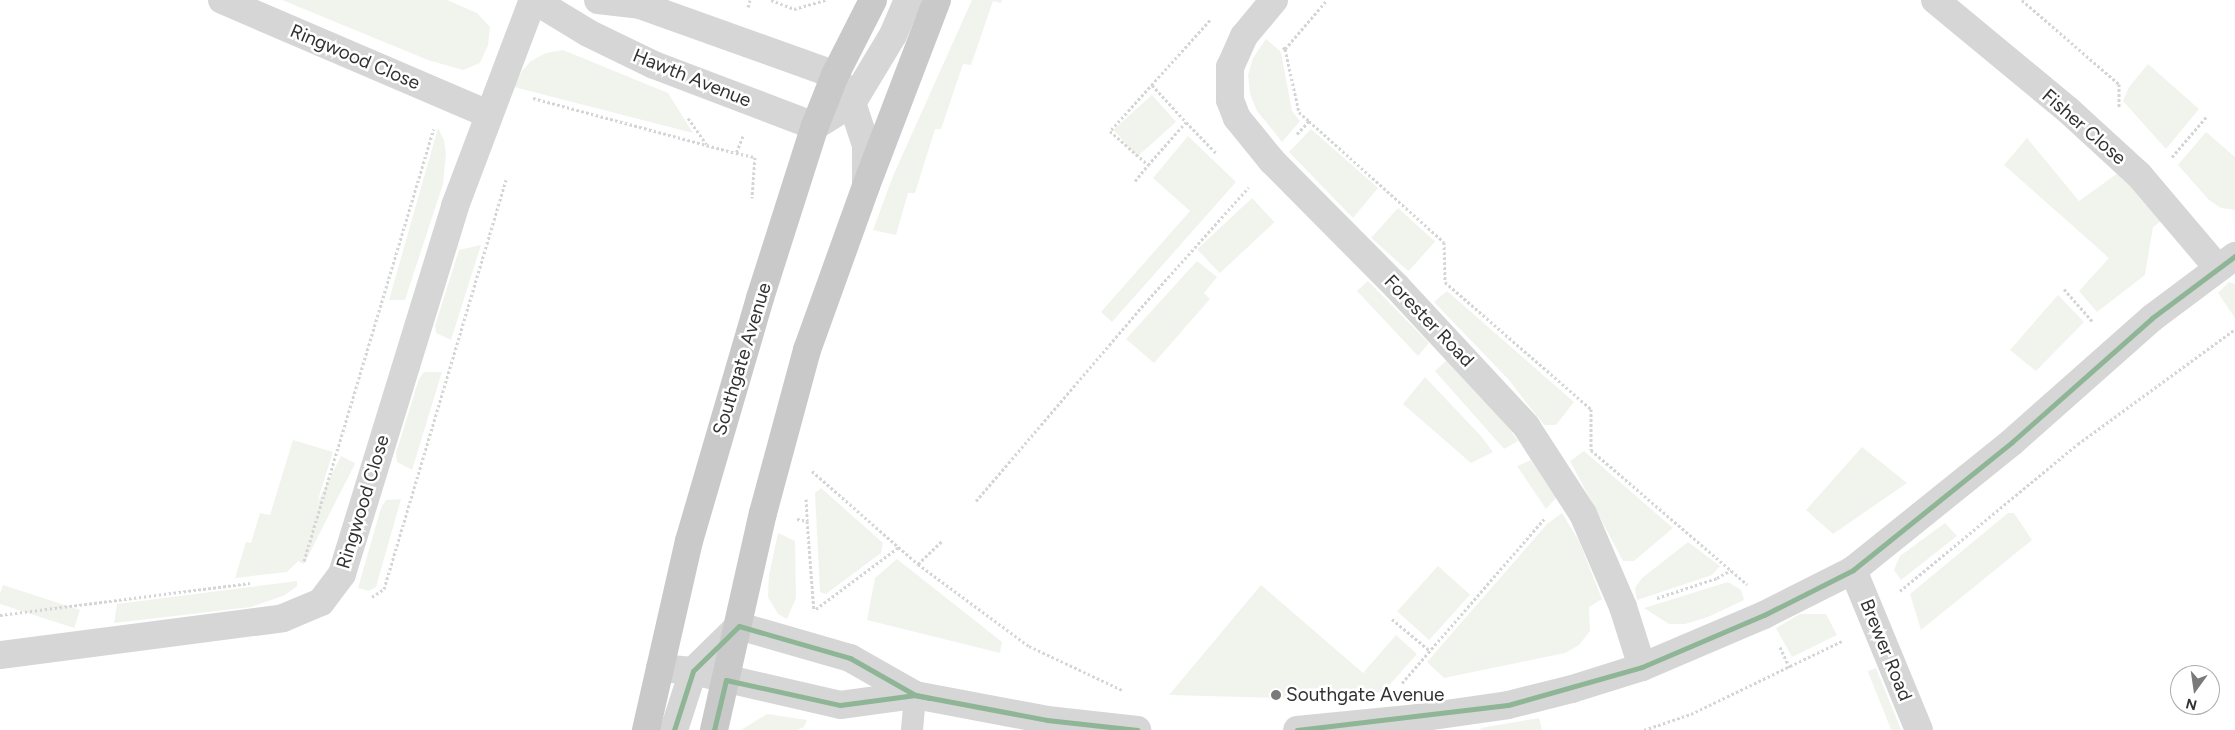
<!DOCTYPE html>
<style>
body{margin:0}
#map{position:relative;width:2235px;height:730px;overflow:hidden;background:#fff;font-family:Figtree,sans-serif}
div>[style]{position:absolute}
[style*='--x']{left:calc(var(--x)*1px);top:calc(var(--y)*1px);width:calc(var(--w)*1px);rotate:calc(var(--a)*1deg)}
.green>*{inset:0;background:#f1f4ed;transform-origin:0 0}
.path>*{height:3px;margin-top:-1.5px;transform-origin:0;background:repeating-linear-gradient(90deg,#d5d5d5 0 2.5px,transparent 0 5px)}
.service>*{height:22px;margin:-11px;padding:0 11px;transform-origin:11px;border-radius:11px;background:#d6d6d6}
.minor>*{height:28px;margin:-14px;padding:0 14px;transform-origin:14px;border-radius:14px;background:#d6d6d6}
.tertiary>*{height:28px;margin:-14px;padding:0 14px;transform-origin:14px;border-radius:14px;background:#d6d6d6}
.primary>*{height:28px;margin:-14px;padding:0 14px;transform-origin:14px;border-radius:14px;background:#c9c9c9}
.bus-1>*{height:5px;margin:-2.5px;padding:0 2.5px;transform-origin:2.5px;border-radius:2.5px;background:#8eb595}
.dots>*{width:14px;height:14px;translate:-50% -50%;box-sizing:border-box;border:2px solid #fff;border-radius:50%}
span{translate:-50% -50%;white-space:nowrap;text-align:center;line-height:1.15;-webkit-text-stroke:5px #fff;paint-order:stroke}
.street-label{font-size:19px;color:#323232}
.poi-label{font-size:19px;color:#323232}
.left{translate:0 -50%;text-align:left}
.north{position:absolute;left:2170px;top:665px;width:50px;height:50px;box-sizing:border-box;background:#fff;border:1px solid #adadad;border-radius:50%;rotate:194deg;font-size:14px;font-weight:700;line-height:20px;text-align:center;color:#323232}
.north::after{content:'';display:block;margin:auto;width:18px;height:22px;background:#7a7a7a;clip-path:polygon(50% 0,100% 100%,50% 72%,0 100%)}
</style>
<div id="map">
<div class="green">
<div style="clip-path:polygon(282px 0,447px 0,477px 13px,490px 27px,488px 45px,480px 63px,463px 70px,428px 60px)"></div>
<div style="clip-path:polygon(972px 0,1002px 0,1001px 3px,993px 1px,971px 65px,963px 64px,941px 129px,935px 129px,915px 193px,908px 193px,896px 235px,873px 230px,893px 176px)"></div>
<div style="clip-path:polygon(1266px 39px,1281px 52px,1292px 111px,1300px 121px,1282px 142px,1257px 111px,1250px 94px,1248px 75px,1253px 58px)"></div>
<div style="clip-path:polygon(563px 50px,668px 93px,693px 133px,514px 87px,522px 71px,531px 61px,546px 53px)"></div>
<div style="clip-path:polygon(2148px 64px,2199px 109px,2166px 149px,2123px 101px,2129px 87px)"></div>
<div style="left:1152px;top:95px;width:36px;height:52px;rotate:48deg"></div>
<div style="clip-path:polygon(438px 128px,444px 140px,446px 154px,443px 184px,405px 300px,389px 300px)"></div>
<div style="clip-path:polygon(1311px 129px,1378px 188px,1353px 218px,1289px 152px)"></div>
<div style="clip-path:polygon(2206px 132px,2235px 157px,2235px 210px,2221px 208px,2209px 200px,2178px 165px)"></div>
<div style="clip-path:polygon(1188px 136px,1236px 182px,1112px 322px,1101px 312px,1190px 211px,1153px 178px)"></div>
<div style="clip-path:polygon(2027px 138px,2079px 201px,2118px 173px,2132px 185px,2161px 221px,2153px 227px,2145px 275px,2097px 312px,2079px 291px,2109px 258px,2004px 165px)"></div>
<div style="left:1252px;top:198px;width:33px;height:75px;rotate:47deg"></div>
<div style="left:1398px;top:208px;width:50px;height:40px;rotate:42deg"></div>
<div style="clip-path:polygon(481px 245px,451px 340px,436px 333px,435px 326px,459px 250px)"></div>
<div style="clip-path:polygon(1197px 261px,1217px 277px,1204px 293px,1210px 299px,1154px 363px,1126px 339px)"></div>
<div style="clip-path:polygon(1368px 281px,1429px 343px,1418px 356px,1357px 291px)"></div>
<div style="clip-path:polygon(2229px 282px,2235px 284px,2235px 318px,2218px 293px)"></div>
<div style="clip-path:polygon(1447px 291px,1574px 402px,1556px 425px,1544px 425px,1508px 379px,1434px 302px)"></div>
<div style="clip-path:polygon(2058px 295px,2084px 322px,2036px 371px,2010px 350px)"></div>
<div style="clip-path:polygon(1447px 360px,1499px 414px,1518px 441px,1504px 449px,1435px 371px)"></div>
<div style="clip-path:polygon(424px 372px,442px 372px,412px 470px,397px 462px,396px 453px,419px 379px)"></div>
<div style="clip-path:polygon(1425px 377px,1481px 436px,1493px 452px,1471px 463px,1403px 404px)"></div>
<div style="clip-path:polygon(293px 440px,333px 452px,299px 560px,287px 572px,235px 578px,246px 542px,251px 543px,260px 513px,270px 515px)"></div>
<div style="clip-path:polygon(1862px 447px,1907px 483px,1833px 534px,1806px 510px)"></div>
<div style="clip-path:polygon(1584px 451px,1673px 528px,1634px 561px,1623px 561px,1570px 461px)"></div>
<div style="left:341px;top:456px;width:16px;height:113px;rotate:27deg"></div>
<div style="clip-path:polygon(1531px 460px,1556px 498px,1546px 509px,1517px 466px)"></div>
<div style="clip-path:polygon(821px 488px,883px 543px,881px 553px,826px 594px,820px 592px,815px 493px)"></div>
<div style="clip-path:polygon(401px 499px,376px 587px,369px 591px,358px 588px,381px 508px,386px 500px)"></div>
<div style="clip-path:polygon(1562px 513px,1579px 541px,1602px 599px,1589px 607px,1590px 631px,1579px 645px,1565px 653px,1444px 678px,1427px 662px,1547px 524px)"></div>
<div style="clip-path:polygon(2008px 513px,2014px 513px,2032px 540px,1921px 630px,1910px 594px)"></div>
<div style="clip-path:polygon(1945px 523px,1957px 536px,1901px 580px,1894px 570px,1900px 556px)"></div>
<div style="clip-path:polygon(778px 533px,795px 541px,796px 598px,787px 619px,778px 614px,768px 597px,769px 575px)"></div>
<div style="clip-path:polygon(1688px 542px,1720px 566px,1712px 575px,1637px 600px,1635px 588px,1642px 578px)"></div>
<div style="clip-path:polygon(897px 559px,1002px 642px,1000px 653px,867px 620px,875px 578px)"></div>
<div style="left:1438px;top:566px;width:43px;height:61px;rotate:42deg"></div>
<div style="clip-path:polygon(297px 581px,297px 586px,285px 595px,251px 607px,114px 623px,117px 604px)"></div>
<div style="clip-path:polygon(1728px 582px,1741px 590px,1744px 600px,1708px 617px,1685px 624px,1669px 624px,1644px 608px)"></div>
<div style="clip-path:polygon(1261px 585px,1363px 673px,1396px 635px,1417px 654px,1383px 692px,1319px 699px,1169px 695px)"></div>
<div style="left:80px;top:610px;width:19px;height:81px;rotate:108deg"></div>
<div style="clip-path:polygon(1800px 614px,1826px 614px,1837px 635px,1792px 657px,1776px 628px)"></div>
<div style="left:1876px;top:668px;width:67px;height:9px;rotate:68deg"></div>
<div style="clip-path:polygon(767px 714px,807px 720px,804px 727px,797px 730px,741px 730px)"></div>
<div style="clip-path:polygon(1539px 718px,1542px 730px,1480px 730px,1481px 728px)"></div>
</div>
<div class="path">
<div style="--x:771;--y:0;--w:25;--a:21"></div>
<div style="--x:794;--y:9;--w:33;--a:-16"></div>
<div style="--x:2022;--y:0;--w:128;--a:40.9"></div>
<div style="--x:2119;--y:84;--w:24;--a:90"></div>
<div style="--x:748;--y:7;--w:7;--a:-74"></div>
<div style="--x:1210;--y:20;--w:149;--a:132"></div>
<div style="--x:1110;--y:131;--w:51;--a:41.8"></div>
<div style="--x:1148;--y:165;--w:57;--a:-48.5"></div>
<div style="--x:1186;--y:122;--w:43;--a:45.9"></div>
<div style="--x:1283;--y:47;--w:3;--a:45"></div>
<div style="--x:1285;--y:49;--w:65;--a:-49.4"></div>
<div style="--x:1285;--y:49;--w:65;--a:77.5"></div>
<div style="--x:1299;--y:112;--w:13;--a:42"></div>
<div style="--x:1309;--y:121;--w:18;--a:133"></div>
<div style="--x:1152;--y:85;--w:50;--a:47.4"></div>
<div style="--x:533;--y:98;--w:210;--a:15.2"></div>
<div style="--x:688;--y:118;--w:32;--a:55"></div>
<div style="--x:1309;--y:121;--w:181;--a:41.9"></div>
<div style="--x:1444;--y:242;--w:40;--a:88.6"></div>
<div style="--x:1445;--y:282;--w:194;--a:41"></div>
<div style="--x:1591;--y:409;--w:41;--a:90"></div>
<div style="--x:1591;--y:450;--w:206;--a:40.7"></div>
<div style="--x:743;--y:136;--w:18;--a:112"></div>
<div style="--x:736;--y:153;--w:19;--a:12"></div>
<div style="--x:755;--y:157;--w:41;--a:94.2"></div>
<div style="--x:2172;--y:157;--w:54;--a:-49.5"></div>
<div style="--x:1135;--y:181;--w:21;--a:-51"></div>
<div style="--x:2064;--y:289;--w:44;--a:48.7"></div>
<div style="--x:812;--y:471;--w:141;--a:41.3"></div>
<div style="--x:918;--y:564;--w:138;--a:36.5"></div>
<div style="--x:1029;--y:646;--w:103;--a:25.3"></div>
<div style="--x:806;--y:499;--w:22;--a:87"></div>
<div style="--x:976;--y:501;--w:250;--a:-49.5"></div>
<div style="--x:1138;--y:311;--w:166;--a:-48.2"></div>
<div style="--x:797;--y:519;--w:10;--a:11"></div>
<div style="--x:807;--y:521;--w:90;--a:85.6"></div>
<div style="--x:304;--y:561;--w:451;--a:-73.3"></div>
<div style="--x:918;--y:564;--w:33;--a:-44"></div>
<div style="--x:1900;--y:591;--w:231;--a:-39.6"></div>
<div style="--x:2078;--y:444;--w:195;--a:-36.2"></div>
<div style="--x:372;--y:597;--w:14;--a:-34"></div>
<div style="--x:384;--y:589;--w:427;--a:-73.4"></div>
<div style="--x:1657;--y:598;--w:63;--a:-18.4"></div>
<div style="--x:1717;--y:578;--w:16;--a:-30"></div>
<div style="--x:816;--y:609;--w:104;--a:-36.8"></div>
<div style="--x:0;--y:615;--w:252;--a:-7.3"></div>
<div style="--x:1392;--y:619;--w:50;--a:40.1"></div>
<div style="--x:1780;--y:647;--w:23;--a:65"></div>
<div style="--x:1402;--y:683;--w:217;--a:-49.1"></div>
<div style="--x:1644;--y:730;--w:50;--a:-18.8"></div>
<div style="--x:1691;--y:714;--w:170;--a:-25.8"></div>
</div>
<div class="service">
<div style="--x:912;--y:730;--w:35;--a:-85"></div>
</div>
<div class="minor">
<div style="--x:222;--y:0;--w:289;--a:23.2"></div>
<div style="--x:1274;--y:0;--w:47;--a:129.8"></div>
<div style="--x:1244;--y:36;--w:34;--a:114"></div>
<div style="--x:1230;--y:67;--w:33;--a:90"></div>
<div style="--x:1230;--y:100;--w:19;--a:69"></div>
<div style="--x:1237;--y:118;--w:55;--a:50.9"></div>
<div style="--x:1272;--y:161;--w:177;--a:45.2"></div>
<div style="--x:1397;--y:287;--w:190;--a:47.1"></div>
<div style="--x:1526;--y:426;--w:105;--a:57.1"></div>
<div style="--x:1583;--y:514;--w:101;--a:66.7"></div>
<div style="--x:1623;--y:607;--w:63;--a:72.4"></div>
<div style="--x:1935;--y:0;--w:173;--a:39.6"></div>
<div style="--x:2068;--y:110;--w:96;--a:42.5"></div>
<div style="--x:2139;--y:175;--w:122;--a:49.7"></div>
<div style="--x:1853;--y:570;--w:173;--a:67.6"></div>
<div style="--x:0;--y:655;--w:285;--a:-7.4"></div>
<div style="--x:283;--y:618;--w:41;--a:-22.8"></div>
<div style="--x:321;--y:602;--w:35;--a:-53"></div>
<div style="--x:342;--y:574;--w:385;--a:-72.9"></div>
<div style="--x:455;--y:206;--w:220;--a:-69.3"></div>
<div style="--x:660;--y:668;--w:33;--a:5"></div>
<div style="--x:693;--y:671;--w:151;--a:13"></div>
<div style="--x:840;--y:705;--w:76;--a:-7.6"></div>
<div style="--x:915;--y:695;--w:134;--a:10.7"></div>
<div style="--x:1047;--y:720;--w:91;--a:6.3"></div>
<div style="--x:674;--y:730;--w:62;--a:-72.1"></div>
<div style="--x:693;--y:671;--w:64;--a:-44.4"></div>
<div style="--x:739;--y:626;--w:116;--a:16.1"></div>
<div style="--x:850;--y:658;--w:75;--a:29.6"></div>
<div style="--x:1297;--y:730;--w:122;--a:-5.7"></div>
<div style="--x:1418;--y:718;--w:91;--a:-8.2"></div>
<div style="--x:1508;--y:705;--w:66;--a:-14"></div>
<div style="--x:1572;--y:689;--w:73;--a:-17.4"></div>
<div style="--x:1642;--y:667;--w:133;--a:-23.1"></div>
<div style="--x:1764;--y:615;--w:100;--a:-26.8"></div>
<div style="--x:1853;--y:570;--w:204;--a:-38.8"></div>
<div style="--x:2012;--y:442;--w:187;--a:-41.5"></div>
<div style="--x:2152;--y:318;--w:104;--a:-36.8"></div>
</div>
<div class="tertiary">
<div style="--x:534;--y:0;--w:63;--a:31.4"></div>
<div style="--x:588;--y:33;--w:73;--a:25.9"></div>
<div style="--x:654;--y:65;--w:172;--a:20.8"></div>
<div style="--x:815;--y:126;--w:44;--a:-31.9"></div>
<div style="--x:852;--y:103;--w:79;--a:-58.9"></div>
<div style="--x:893;--y:35;--w:38;--a:-67"></div>
<div style="--x:598;--y:0;--w:42;--a:6.8"></div>
<div style="--x:640;--y:5;--w:207;--a:19.7"></div>
<div style="--x:835;--y:75;--w:33;--a:59"></div>
<div style="--x:852;--y:103;--w:44;--a:71.6"></div>
<div style="--x:866;--y:145;--w:40;--a:90"></div>
</div>
<div class="primary">
<div style="--x:646;--y:730;--w:194;--a:-77.2"></div>
<div style="--x:689;--y:541;--w:253;--a:-73.7"></div>
<div style="--x:760;--y:298;--w:181;--a:-72.3"></div>
<div style="--x:815;--y:126;--w:55;--a:-68.6"></div>
<div style="--x:835;--y:75;--w:84;--a:-63.1"></div>
<div style="--x:714;--y:730;--w:222;--a:-77.3"></div>
<div style="--x:763;--y:513;--w:169;--a:-74.9"></div>
<div style="--x:807;--y:350;--w:174;--a:-70.2"></div>
<div style="--x:866;--y:186;--w:199;--a:-69.1"></div>
</div>
<div class="bus-1">
<div style="--x:674;--y:730;--w:62;--a:-72.1"></div>
<div style="--x:693;--y:671;--w:64;--a:-44.4"></div>
<div style="--x:739;--y:626;--w:116;--a:16.1"></div>
<div style="--x:850;--y:658;--w:75;--a:29.6"></div>
<div style="--x:915;--y:695;--w:134;--a:10.7"></div>
<div style="--x:1047;--y:720;--w:91;--a:6.3"></div>
<div style="--x:714;--y:730;--w:51;--a:-76.5"></div>
<div style="--x:726;--y:680;--w:117;--a:12.4"></div>
<div style="--x:840;--y:705;--w:76;--a:-7.6"></div>
<div style="--x:915;--y:695;--w:14;--a:12"></div>
<div style="--x:1297;--y:730;--w:212;--a:-6.8"></div>
<div style="--x:1508;--y:705;--w:139;--a:-15.8"></div>
<div style="--x:1642;--y:667;--w:133;--a:-23.1"></div>
<div style="--x:1764;--y:615;--w:100;--a:-26.8"></div>
<div style="--x:1853;--y:570;--w:204;--a:-38.8"></div>
<div style="--x:2012;--y:442;--w:187;--a:-41.5"></div>
<div style="--x:2152;--y:318;--w:104;--a:-36.8"></div>
</div>
<div class="dots">
<div style="left:1276px;top:695px;background:#7a7a7a"></div>
</div>
<div class="street-label">
<span style="left:355px;top:57px;rotate:23deg">Ringwood Close</span>
<span style="left:692px;top:78px;rotate:22deg">Hawth Avenue</span>
<span style="left:2084px;top:127px;rotate:41deg">Fisher Close</span>
<span style="left:1429px;top:321px;rotate:46deg">Forester Road</span>
<span style="left:742px;top:359px;rotate:-73deg">Southgate Avenue</span>
<span style="left:363px;top:502px;rotate:-73deg">Ringwood Close</span>
<span style="left:1886px;top:650px;rotate:68deg">Brewer Road</span>
</div>
<div class="poi-label">
<span class="left" style="left:1286px;top:695px">Southgate Avenue</span>
</div>
<div class="north">N</div>
</div>
